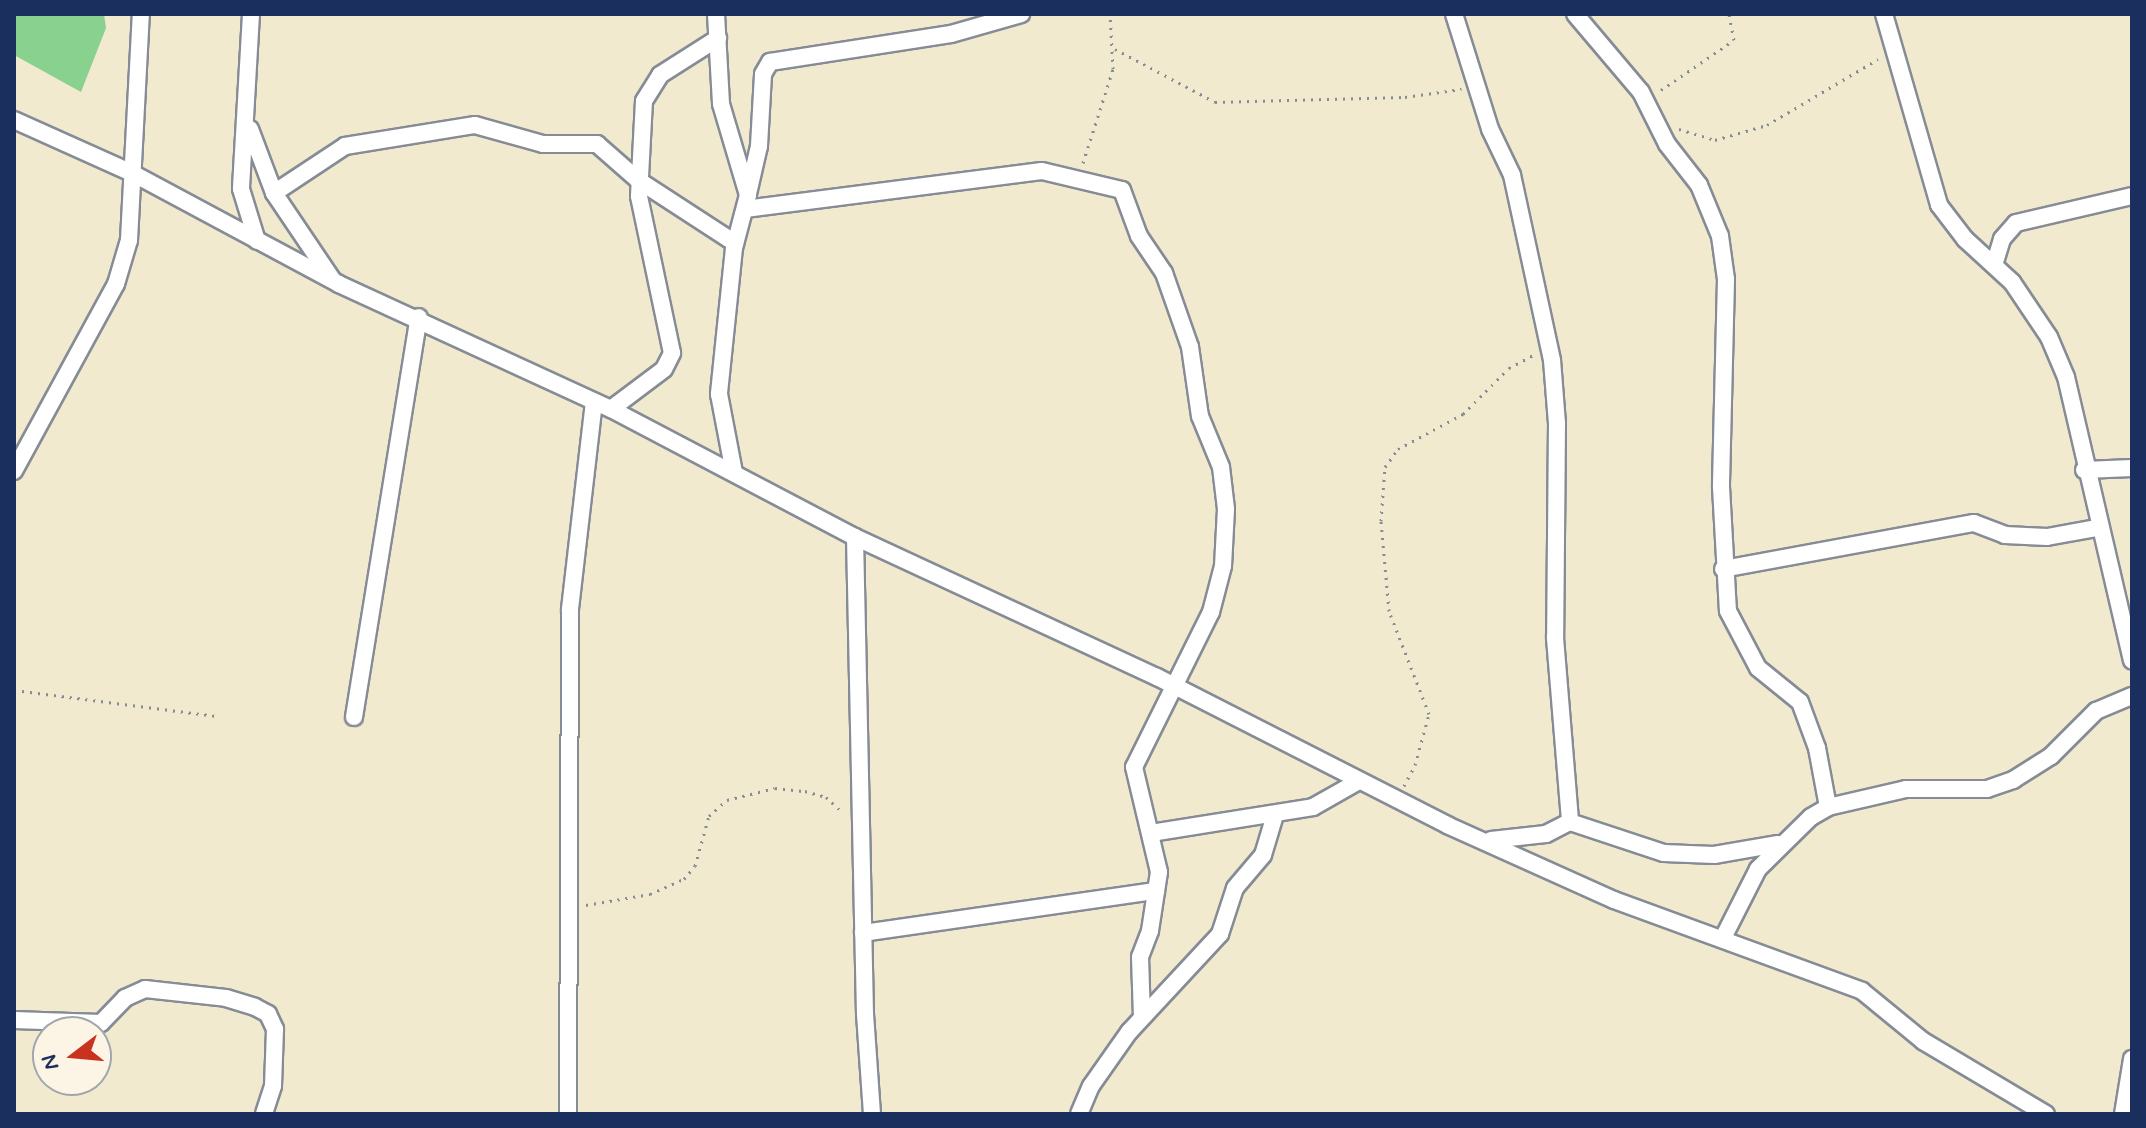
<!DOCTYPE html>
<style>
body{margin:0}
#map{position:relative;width:2146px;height:1128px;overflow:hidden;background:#f2eacf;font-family:Mynerve,sans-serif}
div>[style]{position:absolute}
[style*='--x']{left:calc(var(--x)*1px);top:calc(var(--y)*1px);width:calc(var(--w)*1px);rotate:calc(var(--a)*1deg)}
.green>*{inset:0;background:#88d18e}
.path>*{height:3px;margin-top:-1.5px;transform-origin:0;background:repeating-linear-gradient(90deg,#868c96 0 2px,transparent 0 8px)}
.roads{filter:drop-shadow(2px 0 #868c96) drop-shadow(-2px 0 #868c96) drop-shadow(0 2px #868c96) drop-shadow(0 -2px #868c96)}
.minor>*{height:16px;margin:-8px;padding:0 8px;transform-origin:8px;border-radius:8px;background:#fff}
span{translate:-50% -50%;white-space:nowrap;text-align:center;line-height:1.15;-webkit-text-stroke:6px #fcf5e5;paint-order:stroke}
.frame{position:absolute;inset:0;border:16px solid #1b2f5e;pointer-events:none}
.north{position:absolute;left:32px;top:1016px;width:80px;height:80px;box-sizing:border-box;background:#fcf5e5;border:2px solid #a2a6af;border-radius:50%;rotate:254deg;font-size:22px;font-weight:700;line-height:32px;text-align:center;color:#1b2f5e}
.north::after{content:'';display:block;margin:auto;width:28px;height:36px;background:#c8321e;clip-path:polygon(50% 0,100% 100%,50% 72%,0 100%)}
</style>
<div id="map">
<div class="green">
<div style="clip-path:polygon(14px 14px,104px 14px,106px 28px,81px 92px,14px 55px)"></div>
</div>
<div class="path">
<div style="--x:1115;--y:49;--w:113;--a:27.9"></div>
<div style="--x:1215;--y:102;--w:190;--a:-1.5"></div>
<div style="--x:1405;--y:97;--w:57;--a:-8.1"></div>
<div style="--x:1661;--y:90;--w:88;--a:-34.4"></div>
<div style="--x:1734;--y:40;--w:26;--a:-101"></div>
<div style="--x:1679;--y:129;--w:38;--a:17"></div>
<div style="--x:1715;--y:140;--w:54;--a:-16.1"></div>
<div style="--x:1767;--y:125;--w:129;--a:-30.7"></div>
<div style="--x:1083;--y:163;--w:99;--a:-72.3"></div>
<div style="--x:1113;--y:69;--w:55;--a:-93.1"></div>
<div style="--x:14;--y:690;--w:204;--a:7.3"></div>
<div style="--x:1404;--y:786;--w:24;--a:-62"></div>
<div style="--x:1415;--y:765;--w:53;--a:-74.6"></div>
<div style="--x:1429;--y:714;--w:110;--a:-111.2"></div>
<div style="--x:1389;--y:611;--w:90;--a:-95.1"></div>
<div style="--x:1381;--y:521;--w:54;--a:-85.8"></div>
<div style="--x:1385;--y:467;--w:22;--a:-54"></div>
<div style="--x:1398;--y:449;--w:74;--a:-28.3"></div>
<div style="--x:1463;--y:414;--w:65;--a:-45"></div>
<div style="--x:1509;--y:368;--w:30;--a:-28"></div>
<div style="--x:586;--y:905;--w:65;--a:-9.8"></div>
<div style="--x:650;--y:894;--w:37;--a:-24"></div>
<div style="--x:684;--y:879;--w:17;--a:-50"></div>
<div style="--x:695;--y:866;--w:52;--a:-74.4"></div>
<div style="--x:709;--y:816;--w:24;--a:-42"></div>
<div style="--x:727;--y:800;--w:49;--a:-14"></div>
<div style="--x:775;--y:788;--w:30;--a:6"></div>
<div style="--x:805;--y:791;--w:22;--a:16"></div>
<div style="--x:826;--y:797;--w:23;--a:43"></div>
</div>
<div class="roads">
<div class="minor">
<div style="--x:251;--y:14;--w:175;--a:93.3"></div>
<div style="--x:241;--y:189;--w:54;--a:72.9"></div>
<div style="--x:716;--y:14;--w:90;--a:86.8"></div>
<div style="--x:721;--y:104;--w:95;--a:73.5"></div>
<div style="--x:748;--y:195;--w:55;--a:104.8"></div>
<div style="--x:734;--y:248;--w:147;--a:95.9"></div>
<div style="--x:719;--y:394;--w:80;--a:79.2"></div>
<div style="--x:1454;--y:14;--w:121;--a:72.6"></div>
<div style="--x:1490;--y:129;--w:51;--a:64.4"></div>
<div style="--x:1512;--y:175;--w:189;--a:77.8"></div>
<div style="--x:1552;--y:360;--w:63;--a:85.5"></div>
<div style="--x:1557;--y:423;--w:215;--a:90.5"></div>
<div style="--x:1555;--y:638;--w:185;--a:85.3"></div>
<div style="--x:1575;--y:14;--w:102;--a:49.8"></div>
<div style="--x:1641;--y:92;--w:58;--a:63.4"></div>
<div style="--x:1667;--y:144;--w:52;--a:52"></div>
<div style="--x:1699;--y:185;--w:55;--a:67.6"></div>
<div style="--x:1720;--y:236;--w:43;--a:82.1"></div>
<div style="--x:1726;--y:279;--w:208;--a:91.4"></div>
<div style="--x:1721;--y:487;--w:124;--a:86.8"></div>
<div style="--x:1728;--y:611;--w:64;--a:62.2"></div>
<div style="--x:1758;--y:668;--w:54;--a:39"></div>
<div style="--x:1800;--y:702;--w:49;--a:69.7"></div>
<div style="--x:1817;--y:748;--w:60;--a:79.4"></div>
<div style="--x:1884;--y:14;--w:199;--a:73.9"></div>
<div style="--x:1939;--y:205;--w:43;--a:52.6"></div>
<div style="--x:1965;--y:239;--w:64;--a:42.5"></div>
<div style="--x:2012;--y:282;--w:66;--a:56.1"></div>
<div style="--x:2049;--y:337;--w:43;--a:67"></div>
<div style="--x:2066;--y:377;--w:291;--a:76.9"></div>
<div style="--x:14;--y:120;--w:129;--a:24.2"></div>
<div style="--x:132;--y:173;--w:235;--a:28.2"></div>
<div style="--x:339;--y:284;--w:299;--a:24.7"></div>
<div style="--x:611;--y:409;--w:276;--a:27.7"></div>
<div style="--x:855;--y:537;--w:333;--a:24.9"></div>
<div style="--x:1157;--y:677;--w:326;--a:27"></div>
<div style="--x:1447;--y:825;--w:183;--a:24.2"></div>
<div style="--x:1614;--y:900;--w:264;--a:20.1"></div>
<div style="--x:1862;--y:991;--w:79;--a:39.3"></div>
<div style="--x:1923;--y:1041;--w:143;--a:30.7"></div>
<div style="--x:250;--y:129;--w:68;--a:69.4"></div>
<div style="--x:274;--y:193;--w:104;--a:56"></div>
<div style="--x:274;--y:193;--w:85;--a:-33.5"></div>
<div style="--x:345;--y:146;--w:132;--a:-9.2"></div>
<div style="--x:475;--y:125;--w:71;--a:15.6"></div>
<div style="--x:543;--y:144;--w:54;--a:0"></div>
<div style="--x:597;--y:144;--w:55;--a:41.3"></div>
<div style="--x:638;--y:180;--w:116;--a:33"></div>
<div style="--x:748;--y:194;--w:49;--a:-77.1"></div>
<div style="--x:759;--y:146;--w:72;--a:-86.8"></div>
<div style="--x:763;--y:74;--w:14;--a:-60"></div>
<div style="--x:770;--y:62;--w:183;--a:-8.8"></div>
<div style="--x:951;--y:34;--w:73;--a:-15.9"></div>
<div style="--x:745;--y:209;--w:299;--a:-7.3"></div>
<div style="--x:1042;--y:171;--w:82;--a:13.4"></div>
<div style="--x:1122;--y:190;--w:49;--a:69.7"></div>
<div style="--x:1139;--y:236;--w:45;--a:56"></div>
<div style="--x:1164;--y:273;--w:78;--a:70.6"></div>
<div style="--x:1190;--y:347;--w:70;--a:81.8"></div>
<div style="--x:1200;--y:416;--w:55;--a:67.6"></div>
<div style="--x:1221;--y:467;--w:42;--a:83.2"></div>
<div style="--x:1226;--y:509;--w:57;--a:93"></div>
<div style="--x:1223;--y:566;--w:48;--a:104.6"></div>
<div style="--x:1211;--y:612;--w:173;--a:116.4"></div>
<div style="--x:1134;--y:767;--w:108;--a:76.6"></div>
<div style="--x:1159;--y:872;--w:60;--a:98.7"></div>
<div style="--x:1150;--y:931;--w:28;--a:111"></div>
<div style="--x:1140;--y:957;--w:59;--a:88.1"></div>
<div style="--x:1995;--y:262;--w:24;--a:-73"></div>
<div style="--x:2002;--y:239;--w:21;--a:-49"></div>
<div style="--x:2016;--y:223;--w:119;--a:-13.1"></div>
<div style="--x:611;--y:409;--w:66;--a:-37"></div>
<div style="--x:664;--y:369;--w:18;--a:-63"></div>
<div style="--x:672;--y:353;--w:160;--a:-101.9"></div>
<div style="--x:639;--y:196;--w:95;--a:-87"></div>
<div style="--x:644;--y:101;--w:31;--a:-58"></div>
<div style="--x:660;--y:75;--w:69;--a:-32.5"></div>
<div style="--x:2084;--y:470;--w:48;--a:-2.4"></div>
<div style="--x:14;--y:471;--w:213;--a:-61.4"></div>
<div style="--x:116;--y:284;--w:46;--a:-73.5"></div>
<div style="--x:129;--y:240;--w:226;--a:-87"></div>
<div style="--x:855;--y:537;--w:477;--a:88.8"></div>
<div style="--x:865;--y:1014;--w:100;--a:86"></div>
<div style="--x:1723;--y:569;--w:255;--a:-10.4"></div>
<div style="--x:1974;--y:523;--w:33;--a:21"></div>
<div style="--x:2005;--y:535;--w:42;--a:2.7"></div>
<div style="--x:2047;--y:537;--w:51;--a:-10.2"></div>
<div style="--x:354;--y:717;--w:405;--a:-80.8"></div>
<div style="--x:1151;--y:833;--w:164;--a:-9.1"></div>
<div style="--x:1313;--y:807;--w:53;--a:-29.5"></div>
<div style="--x:1491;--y:840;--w:55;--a:-6.2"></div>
<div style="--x:1546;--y:834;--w:27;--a:-27"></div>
<div style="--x:1570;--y:822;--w:99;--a:18.3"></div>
<div style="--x:1664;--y:853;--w:50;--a:2.3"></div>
<div style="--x:1714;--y:855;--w:65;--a:-9.8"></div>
<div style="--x:863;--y:933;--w:296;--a:-8.2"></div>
<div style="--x:1723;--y:938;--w:77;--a:-63.1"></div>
<div style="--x:1758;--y:869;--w:74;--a:-44.5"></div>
<div style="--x:1811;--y:817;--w:20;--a:-30"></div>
<div style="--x:1828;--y:807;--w:80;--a:-13"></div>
<div style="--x:1906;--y:789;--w:81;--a:0"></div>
<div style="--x:1987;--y:789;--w:28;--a:-19"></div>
<div style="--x:2013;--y:780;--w:45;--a:-32.3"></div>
<div style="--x:2051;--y:756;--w:64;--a:-45"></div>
<div style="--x:2096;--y:711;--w:39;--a:-23"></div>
<div style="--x:14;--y:1020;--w:87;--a:2"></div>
<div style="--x:101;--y:1023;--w:35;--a:-46"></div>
<div style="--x:125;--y:998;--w:22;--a:-24"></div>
<div style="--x:145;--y:989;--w:81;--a:6.3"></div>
<div style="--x:226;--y:998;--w:30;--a:17"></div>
<div style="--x:255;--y:1007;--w:15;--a:28"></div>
<div style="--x:268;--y:1014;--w:17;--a:65"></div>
<div style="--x:275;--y:1029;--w:57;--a:92"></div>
<div style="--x:273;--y:1086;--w:29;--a:108"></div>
<div style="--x:568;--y:1114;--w:505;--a:-89.77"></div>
<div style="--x:570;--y:609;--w:208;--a:-83.4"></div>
<div style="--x:1079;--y:1114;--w:30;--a:-67"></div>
<div style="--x:1091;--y:1086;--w:66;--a:-54.9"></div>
<div style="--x:1129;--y:1032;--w:134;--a:-47.1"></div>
<div style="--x:1220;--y:934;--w:48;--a:-71.9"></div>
<div style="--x:1235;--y:888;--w:43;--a:-49.7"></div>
<div style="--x:1263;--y:855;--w:42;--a:-73.3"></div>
<div style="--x:2123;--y:1114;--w:56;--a:-80.7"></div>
</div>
</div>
<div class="frame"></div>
<div class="north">N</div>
</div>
